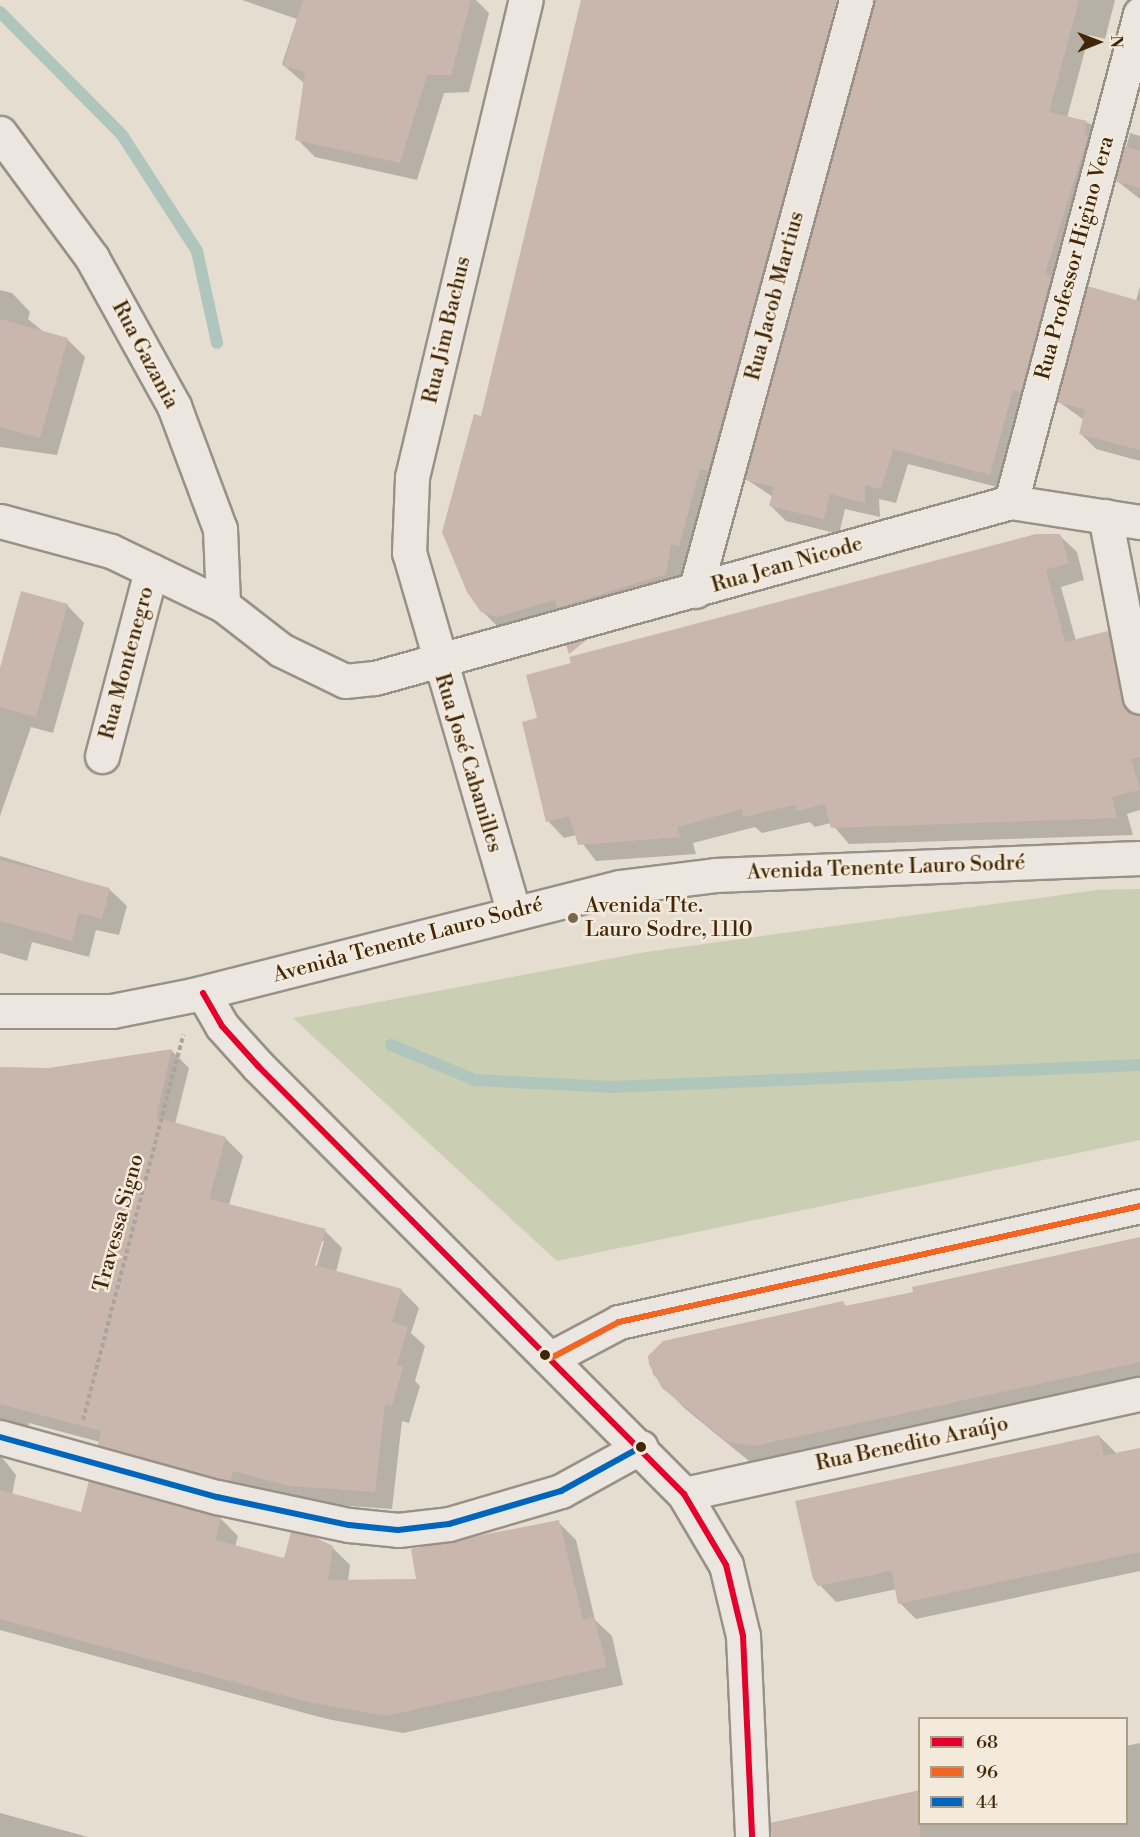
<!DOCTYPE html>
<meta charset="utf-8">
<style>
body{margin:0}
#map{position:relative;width:1140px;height:1837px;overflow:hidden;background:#e5ddd0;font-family:"Libre Bodoni",serif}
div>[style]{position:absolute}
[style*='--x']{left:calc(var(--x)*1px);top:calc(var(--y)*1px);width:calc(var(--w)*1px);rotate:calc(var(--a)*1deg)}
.green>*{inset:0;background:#caceb2}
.shadow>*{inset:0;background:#0003}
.stream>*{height:12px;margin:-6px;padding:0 6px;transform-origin:6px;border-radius:6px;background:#b0c6bc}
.building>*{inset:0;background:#c9b7ae}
.path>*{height:4px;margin-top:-2px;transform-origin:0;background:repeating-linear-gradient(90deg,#aaa49c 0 4.5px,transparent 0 7.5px)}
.roads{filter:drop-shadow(2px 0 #999186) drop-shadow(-2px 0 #999186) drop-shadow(0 2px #999186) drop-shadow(0 -2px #999186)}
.minor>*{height:33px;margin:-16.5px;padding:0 16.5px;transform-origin:16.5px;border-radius:16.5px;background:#ebe6e0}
.bus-1>*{height:6px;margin:-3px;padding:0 3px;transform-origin:3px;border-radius:3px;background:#e4002b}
.bus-2>*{height:6px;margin:-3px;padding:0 3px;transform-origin:3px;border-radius:3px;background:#f26522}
.bus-3>*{height:6px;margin:-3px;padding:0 3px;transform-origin:3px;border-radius:3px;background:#0065bd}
.dots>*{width:16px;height:16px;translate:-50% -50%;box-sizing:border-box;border:3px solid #f4eadb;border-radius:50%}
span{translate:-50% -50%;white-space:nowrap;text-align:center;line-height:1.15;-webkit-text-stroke:5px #f4eadb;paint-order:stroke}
.street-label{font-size:21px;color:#412708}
.poi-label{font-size:21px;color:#412708}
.left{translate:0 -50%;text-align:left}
.legend{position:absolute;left:918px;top:1717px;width:210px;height:108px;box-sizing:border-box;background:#f4eadb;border:2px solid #ac9c87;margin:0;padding:8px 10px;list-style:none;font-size:18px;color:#412708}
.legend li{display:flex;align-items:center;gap:12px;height:30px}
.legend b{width:30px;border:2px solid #ac9c87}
.north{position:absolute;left:1068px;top:12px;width:60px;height:60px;-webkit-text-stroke:4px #f4eadb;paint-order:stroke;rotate:89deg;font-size:16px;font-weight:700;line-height:24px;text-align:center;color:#412708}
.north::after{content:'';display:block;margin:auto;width:21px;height:27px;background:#412708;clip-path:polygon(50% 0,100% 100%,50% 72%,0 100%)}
</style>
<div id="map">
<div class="green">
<div style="clip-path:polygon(1140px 889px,1140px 1140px,557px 1261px,293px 1018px,646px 952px,1097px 890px)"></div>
</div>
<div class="shadow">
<div style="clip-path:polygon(242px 0,476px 0,489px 13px,469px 92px,444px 93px,417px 180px,315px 157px,297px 139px,305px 84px,282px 64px,297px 19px)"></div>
<div style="clip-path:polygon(592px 0,794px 0,819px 11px,835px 27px,682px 590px,499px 628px,482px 611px,482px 418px)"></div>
<div style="clip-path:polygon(906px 0,1115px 0,1105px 39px,1089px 35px,1067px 118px,1091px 124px,1106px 139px,1005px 489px,908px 464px,896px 503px,879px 499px,880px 517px,845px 509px,839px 534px,786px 521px,770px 505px,773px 497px,746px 479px)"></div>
<div style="clip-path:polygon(1130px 133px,1140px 136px,1140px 199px,1117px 181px)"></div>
<div style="clip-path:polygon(1140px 286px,1140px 461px,1096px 449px,1080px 433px,1084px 420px,1059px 402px,1136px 301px)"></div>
<div style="clip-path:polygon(0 290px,12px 293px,30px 312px,28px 319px,45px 333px,67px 339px,85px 357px,57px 455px,0 447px)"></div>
<div style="clip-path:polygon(1060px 536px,1077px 552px,1084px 580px,1061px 587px,1076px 641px,1108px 632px,1124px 649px,1140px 715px,1140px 810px,1127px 814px,1133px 835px,849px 844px,831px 823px,815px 827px,810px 822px,762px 833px,755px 827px,693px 843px,696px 854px,596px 861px,576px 835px,564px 838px,548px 821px)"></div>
<div style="clip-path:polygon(67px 605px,84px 623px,53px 733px,31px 727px,0 816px,0 674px)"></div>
<div style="clip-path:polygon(0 856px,109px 889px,127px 906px,119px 935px,96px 930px,89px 957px,32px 942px,27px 961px,0 953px)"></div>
<div style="clip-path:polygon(evenodd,172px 1051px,189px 1068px,175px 1124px,225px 1138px,243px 1156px,229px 1205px,325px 1231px,342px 1248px,336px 1272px,401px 1290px,419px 1308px,411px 1333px,425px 1346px,415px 1381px,420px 1386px,409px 1423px,402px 1421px,392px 1509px,308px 1503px,117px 1462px,100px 1442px,29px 1423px,26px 1437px,0 1449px,0 1069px,49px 1070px,172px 1051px,321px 1241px,324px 1241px,315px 1272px,312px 1272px,321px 1241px)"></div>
<div style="clip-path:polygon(1140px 1238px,1140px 1385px,775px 1465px,749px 1461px,683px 1407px,653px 1374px,650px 1356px,843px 1303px,847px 1307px,915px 1293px)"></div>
<div style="clip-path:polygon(1099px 1436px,1116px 1453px,1140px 1448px,1140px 1571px,916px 1619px,900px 1603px,897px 1589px,836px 1602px,820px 1585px)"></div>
<div style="clip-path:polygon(0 1455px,16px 1475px,12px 1495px,82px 1513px,220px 1518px,238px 1536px,235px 1547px,285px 1560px,332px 1547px,350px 1565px,348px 1581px,418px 1580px,558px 1522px,576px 1540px,595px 1620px,612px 1636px,623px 1685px,403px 1733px,327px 1719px,0 1630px)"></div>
<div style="clip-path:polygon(1140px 1743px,1140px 1837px,829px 1837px,920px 1824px,1126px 1824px,1126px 1746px)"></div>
<div style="clip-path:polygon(0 1813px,88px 1837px,0 1837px)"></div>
</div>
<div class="stream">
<div style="--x:0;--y:12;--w:173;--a:45.2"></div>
<div style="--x:122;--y:135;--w:138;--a:57.1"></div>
<div style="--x:197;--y:251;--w:94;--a:77.7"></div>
<div style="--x:391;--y:1045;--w:91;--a:22.6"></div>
<div style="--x:475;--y:1080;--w:136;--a:2.9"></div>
<div style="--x:611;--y:1087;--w:529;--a:-2.38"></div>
</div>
<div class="building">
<div style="clip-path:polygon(303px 0,471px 0,451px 75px,427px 75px,400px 163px,295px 140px,305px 72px,283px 66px)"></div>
<div style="clip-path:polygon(581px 0,837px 0,708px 471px,700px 469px,679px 546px,671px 544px,666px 574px,557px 608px,555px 600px,497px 617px,481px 612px,467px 592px,442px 532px,474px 414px,481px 416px)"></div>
<div style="clip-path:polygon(874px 0,1079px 0,1049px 112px,1087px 121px,1084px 135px,1088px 136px,1045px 274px,1051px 276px,1021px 392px,1013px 390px,990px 475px,893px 449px,881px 489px,865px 485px,865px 503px,830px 494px,824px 519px,769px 506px,774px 487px,745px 480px)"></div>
<div style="clip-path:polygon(1124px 146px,1140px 151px,1140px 188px,1115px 181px)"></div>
<div style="clip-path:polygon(1087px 286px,1140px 301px,1140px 450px,1079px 434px,1085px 410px,1057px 402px)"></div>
<div style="clip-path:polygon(0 319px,68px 338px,40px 438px,0 427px)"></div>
<div style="clip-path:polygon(1036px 534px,1060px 534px,1069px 563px,1046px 570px,1065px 642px,1108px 631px,1122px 701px,1140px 715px,1140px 757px,1131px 759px,1140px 790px,1112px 797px,1117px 818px,831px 828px,825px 804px,797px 811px,795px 805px,743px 817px,742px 809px,678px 827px,680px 837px,578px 845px,569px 816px,546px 822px,522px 722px,537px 718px,526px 675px,571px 663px,569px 657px)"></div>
<div style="clip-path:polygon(21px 591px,68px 604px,36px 717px,0 707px,0 668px)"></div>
<div style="clip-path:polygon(588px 639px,569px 654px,566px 645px)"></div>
<div style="clip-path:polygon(0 860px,110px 888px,102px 919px,79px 913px,72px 941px,0 921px)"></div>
<div style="clip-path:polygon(172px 1049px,156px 1117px,226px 1137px,209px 1199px,326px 1229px,315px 1265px,402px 1289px,392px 1322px,408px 1327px,397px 1365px,403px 1367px,392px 1406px,385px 1404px,375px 1492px,289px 1486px,233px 1471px,231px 1481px,221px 1479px,98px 1445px,101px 1431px,0 1404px,0 1067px,49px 1068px)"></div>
<div style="clip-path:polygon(1140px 1237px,1140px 1362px,754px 1446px,728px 1442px,662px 1388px,649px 1364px,648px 1356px,663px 1341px,843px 1301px,845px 1306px,913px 1292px,912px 1287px)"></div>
<div style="clip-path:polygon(1099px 1435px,1104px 1456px,1140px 1448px,1140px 1552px,898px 1604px,891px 1571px,818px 1586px,813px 1579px,795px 1501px)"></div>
<div style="clip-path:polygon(89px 1481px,221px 1517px,215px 1540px,284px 1558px,291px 1532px,312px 1536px,333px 1546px,328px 1580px,416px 1579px,411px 1549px,559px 1520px,583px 1620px,594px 1617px,607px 1667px,385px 1716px,308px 1702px,0 1619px,0 1490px,81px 1512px)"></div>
<div style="clip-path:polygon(920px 1790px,920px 1837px,772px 1837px,770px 1823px)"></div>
</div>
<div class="path">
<div style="--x:83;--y:1420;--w:398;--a:-75.4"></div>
</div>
<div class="roads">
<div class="minor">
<div style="--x:0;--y:133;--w:155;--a:53.6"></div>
<div style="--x:92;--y:258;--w:169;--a:61"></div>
<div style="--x:174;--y:406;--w:131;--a:69.5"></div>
<div style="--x:220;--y:529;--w:76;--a:87.7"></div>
<div style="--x:1011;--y:502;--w:505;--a:-75.19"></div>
<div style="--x:1105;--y:516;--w:184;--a:79.1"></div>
<div style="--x:0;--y:521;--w:115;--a:15.1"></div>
<div style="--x:111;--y:551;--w:124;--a:25.7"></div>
<div style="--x:223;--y:605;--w:73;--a:37.8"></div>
<div style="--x:281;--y:650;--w:71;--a:25.8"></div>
<div style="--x:345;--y:681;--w:30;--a:-6"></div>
<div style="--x:375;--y:678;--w:660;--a:-15.47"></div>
<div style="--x:1011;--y:502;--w:131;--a:8.8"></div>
<div style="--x:695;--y:591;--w:613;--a:-74.76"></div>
<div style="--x:102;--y:756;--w:192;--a:-75.2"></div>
<div style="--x:513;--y:910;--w:372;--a:-106.2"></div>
<div style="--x:409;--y:553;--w:76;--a:-87.7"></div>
<div style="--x:412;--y:477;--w:490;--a:-76.6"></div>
<div style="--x:203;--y:993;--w:38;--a:60"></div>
<div style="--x:222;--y:1026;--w:54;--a:48"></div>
<div style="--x:258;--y:1066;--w:604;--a:45.13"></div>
<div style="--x:684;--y:1494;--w:82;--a:59.4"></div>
<div style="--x:726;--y:1565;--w:73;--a:76.5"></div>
<div style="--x:743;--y:1636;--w:201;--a:87.4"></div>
<div style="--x:0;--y:1011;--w:112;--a:0"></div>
<div style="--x:112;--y:1011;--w:83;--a:-11.2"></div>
<div style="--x:193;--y:995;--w:439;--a:-14.2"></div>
<div style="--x:619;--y:887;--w:97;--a:-7.1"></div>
<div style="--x:715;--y:875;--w:425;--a:-2.3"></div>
<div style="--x:551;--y:1358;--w:77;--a:-27.9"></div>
<div style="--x:619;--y:1322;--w:534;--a:-12.55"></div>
<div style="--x:0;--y:1437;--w:225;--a:15.5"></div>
<div style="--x:217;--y:1497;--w:135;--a:12"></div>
<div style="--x:349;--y:1525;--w:49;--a:5.8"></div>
<div style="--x:398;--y:1530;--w:51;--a:-6.7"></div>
<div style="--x:449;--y:1524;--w:117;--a:-16.4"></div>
<div style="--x:561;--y:1491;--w:91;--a:-28.8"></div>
<div style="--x:684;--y:1494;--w:467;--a:-12.4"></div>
</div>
</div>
<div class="bus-1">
<div style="--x:203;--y:993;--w:38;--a:60"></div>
<div style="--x:222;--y:1026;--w:54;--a:48"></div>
<div style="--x:258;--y:1066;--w:604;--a:45.13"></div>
<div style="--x:684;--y:1494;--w:82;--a:59.4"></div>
<div style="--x:726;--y:1565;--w:73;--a:76.5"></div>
<div style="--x:743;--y:1636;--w:201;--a:87.4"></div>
</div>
<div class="bus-2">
<div style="--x:551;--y:1358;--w:77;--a:-27.9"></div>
<div style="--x:619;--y:1322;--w:534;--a:-12.55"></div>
</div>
<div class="bus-3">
<div style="--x:0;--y:1437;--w:225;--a:15.5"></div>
<div style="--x:217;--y:1497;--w:135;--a:12"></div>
<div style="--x:349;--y:1525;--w:49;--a:5.8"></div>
<div style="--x:398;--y:1530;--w:51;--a:-6.7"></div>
<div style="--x:449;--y:1524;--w:117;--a:-16.4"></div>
<div style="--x:561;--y:1491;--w:91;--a:-28.8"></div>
</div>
<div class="dots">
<div style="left:573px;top:918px;background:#7a674e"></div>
<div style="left:545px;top:1355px;background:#412708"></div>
<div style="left:641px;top:1447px;background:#412708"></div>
</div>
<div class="street-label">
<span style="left:1075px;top:258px;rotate:-75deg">Rua Professor Higino Vera</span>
<span style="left:775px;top:296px;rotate:-75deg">Rua Jacob Martius</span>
<span style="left:447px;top:330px;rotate:-77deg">Rua Jim Bachus</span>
<span style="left:145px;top:355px;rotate:62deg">Rua Gazania</span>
<span style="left:787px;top:565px;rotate:-16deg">Rua Jean Nicode</span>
<span style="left:127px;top:663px;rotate:-75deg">Rua Montenegro</span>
<span style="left:468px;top:763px;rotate:73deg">Rua José Cabanilles</span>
<span style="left:886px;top:868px;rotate:-2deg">Avenida Tenente Lauro Sodré</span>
<span style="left:408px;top:940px;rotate:-15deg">Avenida Tenente Lauro Sodré</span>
<span style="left:119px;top:1223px;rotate:-75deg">Travessa Signo</span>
<span style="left:912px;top:1444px;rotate:-12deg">Rua Benedito Araújo</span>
</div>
<div class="poi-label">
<span class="left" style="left:585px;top:918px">Avenida Tte.<br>Lauro Sodre, 1110</span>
</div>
<ul class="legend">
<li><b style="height:8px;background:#e4002b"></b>68</li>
<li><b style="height:8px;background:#f26522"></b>96</li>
<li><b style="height:8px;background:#0065bd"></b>44</li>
</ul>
<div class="north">N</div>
</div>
